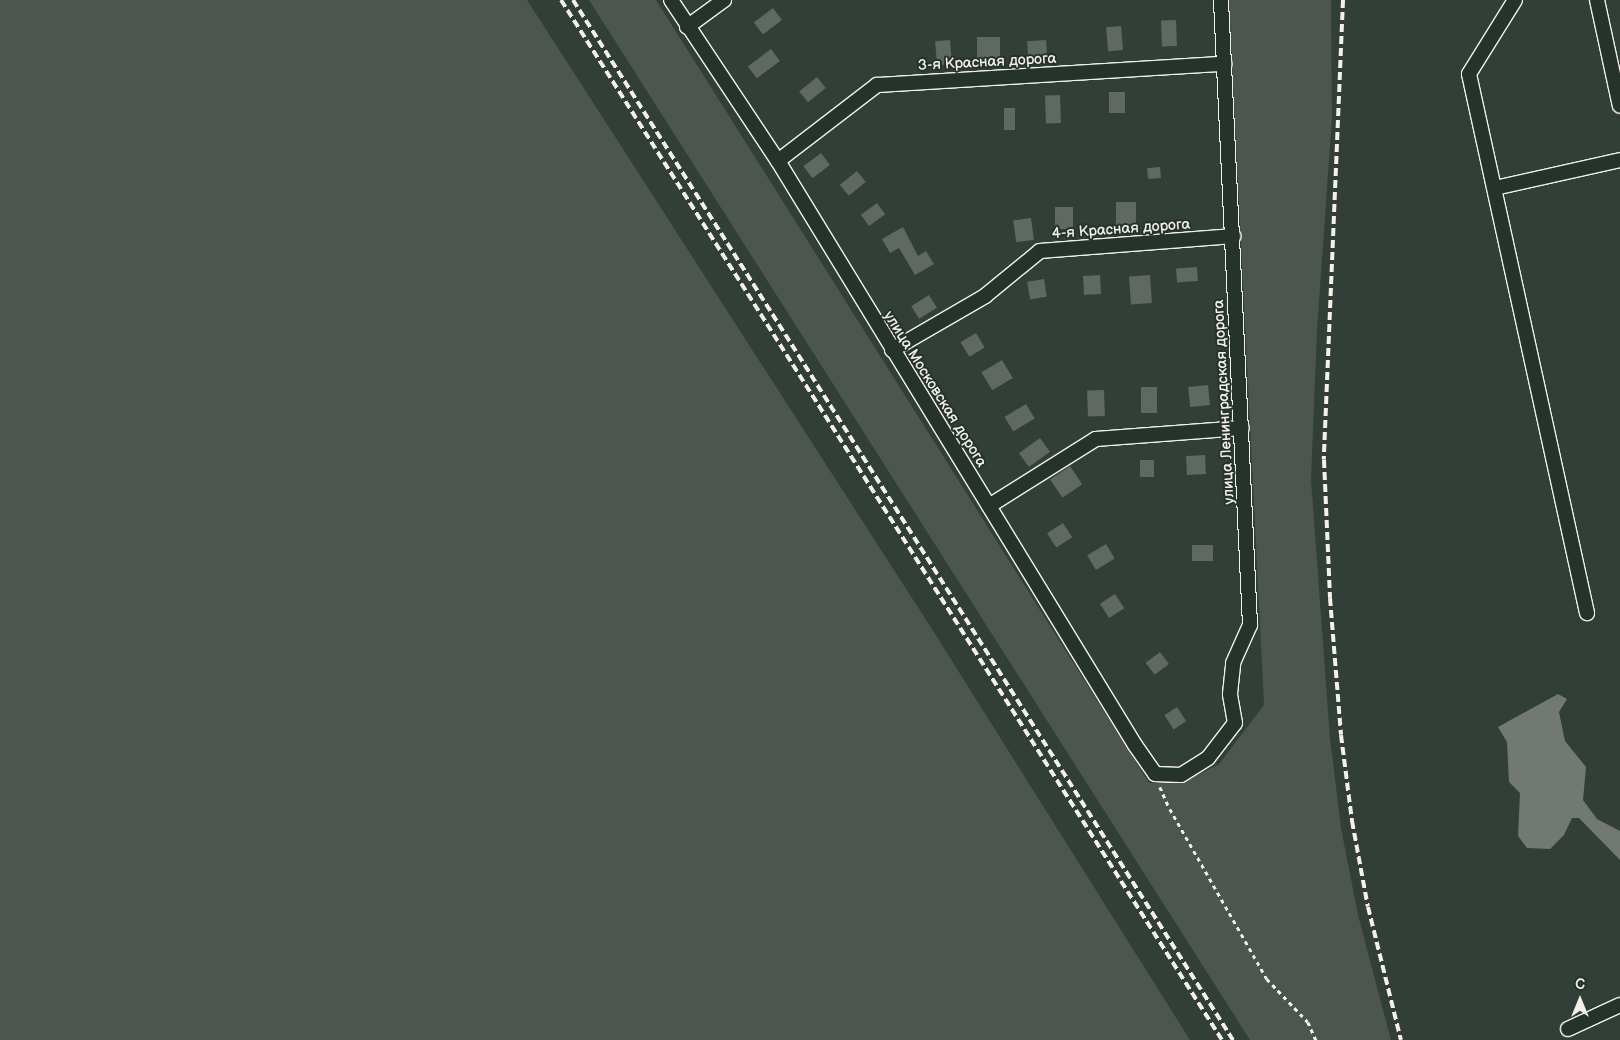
<!DOCTYPE html>
<meta charset="utf-8">
<style>
body{margin:0}
#map{position:relative;width:1620px;height:1040px;overflow:hidden;background:#323e38;font-family:"Balsamiq Sans",sans-serif}
div>[style]{position:absolute}
[style*='--x']{left:calc(var(--x)*1px);top:calc(var(--y)*1px);width:calc(var(--w)*1px);rotate:calc(var(--a)*1deg)}
.green>*{inset:0;background:#4c564f}
.water>*{inset:0;background:#727972}
.building>*{inset:0;background:#5f6861;transform-origin:0 0}
.path>*{height:2.5px;margin-top:-1.25px;transform-origin:0;background:repeating-linear-gradient(90deg,#f4f1e8 0 4px,transparent 0 8px)}
.roads{filter:drop-shadow(1px 0 #f4f1e8) drop-shadow(-1px 0 #f4f1e8) drop-shadow(0 1px #f4f1e8) drop-shadow(0 -1px #f4f1e8)}
.minor>*{height:14px;margin:-7px;padding:0 7px;transform-origin:7px;border-radius:7px;background:#26332d}
.rail>*{height:4px;margin-top:-2px;transform-origin:0;background:repeating-linear-gradient(90deg,#f4f1e8 0 8px,transparent 0 12px)}
span{translate:-50% -50%;white-space:nowrap;text-align:center;line-height:1.15;-webkit-text-stroke:4px #26332d;paint-order:stroke}
.street-label{font-size:15px;color:#f4f1e8}
.north{position:absolute;left:1555px;top:975px;width:50px;height:50px;-webkit-text-stroke:4px #26332d;paint-order:stroke;rotate:0deg;font-size:14px;font-weight:700;line-height:20px;text-align:center;color:#f4f1e8}
.north::after{content:'';display:block;margin:auto;width:18px;height:22px;background:#f4f1e8;clip-path:polygon(50% 0,100% 100%,50% 72%,0 100%)}
</style>
<div id="map">
<div class="green">
<div style="clip-path:polygon(0 0,527px 0,930px 626px,1190px 1040px,0 1040px)"></div>
<div style="clip-path:polygon(589px 0,656px 0,1149px 783px,1192px 778px,1219px 764px,1264px 705px,1229px 0,1331px 0,1332px 118px,1317px 329px,1311px 480px,1330px 738px,1341px 828px,1358px 915px,1391px 1040px,1250px 1040px)"></div>
</div>
<div class="water">
<div style="clip-path:polygon(1558px 694px,1567px 699px,1559px 712px,1565px 741px,1586px 767px,1583px 800px,1597px 819px,1620px 831px,1620px 860px,1579px 818px,1572px 818px,1564px 835px,1550px 849px,1527px 848px,1518px 836px,1520px 793px,1509px 782px,1507px 742px,1498px 727px)"></div>
</div>
<div class="building">
<div style="left:773px;top:8px;width:15px;height:24px;rotate:53deg"></div>
<div style="left:1176px;top:20px;width:26px;height:15px;rotate:88deg"></div>
<div style="left:1121px;top:26px;width:24px;height:15px;rotate:85deg"></div>
<div style="left:977px;top:37px;width:23px;height:21px"></div>
<div style="left:950px;top:40px;width:24px;height:15px;rotate:85deg"></div>
<div style="left:1046px;top:40px;width:16px;height:19px;rotate:86deg"></div>
<div style="left:771px;top:49px;width:15px;height:29px;rotate:53deg"></div>
<div style="left:817px;top:77px;width:14px;height:23px;rotate:51deg"></div>
<div style="left:1109px;top:92px;width:16px;height:21px"></div>
<div style="left:1060px;top:95px;width:28px;height:15px;rotate:88deg"></div>
<div style="left:1004px;top:108px;width:11px;height:22px"></div>
<div style="left:821px;top:153px;width:15px;height:22px;rotate:53deg"></div>
<div style="left:1160px;top:167px;width:11px;height:13px;rotate:85deg"></div>
<div style="left:857px;top:171px;width:14px;height:22px;rotate:51deg"></div>
<div style="left:1116px;top:202px;width:20px;height:24px"></div>
<div style="left:877px;top:203px;width:14px;height:20px;rotate:54deg"></div>
<div style="left:1055px;top:207px;width:18px;height:22px"></div>
<div style="left:1031px;top:218px;width:22px;height:18px;rotate:82deg"></div>
<div style="clip-path:polygon(903px 227px,918px 256px,926px 251px,934px 264px,915px 275px,899px 248px,890px 253px,882px 239px)"></div>
<div style="left:1197px;top:267px;width:14px;height:21px;rotate:86deg"></div>
<div style="left:1100px;top:275px;width:19px;height:17px;rotate:87deg"></div>
<div style="left:1150px;top:275px;width:28px;height:21px;rotate:86deg"></div>
<div style="left:1044px;top:279px;width:18px;height:17px;rotate:81deg"></div>
<div style="left:929px;top:295px;width:15px;height:21px;rotate:58deg"></div>
<div style="left:976px;top:333px;width:17px;height:18px;rotate:59deg"></div>
<div style="left:1002px;top:360px;width:21px;height:24px;rotate:59deg"></div>
<div style="left:1208px;top:385px;width:20px;height:20px;rotate:84deg"></div>
<div style="left:1141px;top:387px;width:16px;height:26px"></div>
<div style="left:1104px;top:390px;width:26px;height:17px;rotate:88deg"></div>
<div style="left:1026px;top:404px;width:17px;height:25px;rotate:59deg"></div>
<div style="left:1040px;top:438px;width:17px;height:26px;rotate:54deg"></div>
<div style="left:1205px;top:455px;width:19px;height:19px;rotate:87deg"></div>
<div style="left:1140px;top:460px;width:14px;height:17px"></div>
<div style="left:1070px;top:466px;width:22px;height:24px;rotate:56deg"></div>
<div style="left:1063px;top:523px;width:17px;height:19px;rotate:57deg"></div>
<div style="left:1106px;top:544px;width:17px;height:22px;rotate:59deg"></div>
<div style="left:1192px;top:545px;width:21px;height:16px"></div>
<div style="left:1115px;top:594px;width:17px;height:18px;rotate:57deg"></div>
<div style="left:1160px;top:652px;width:15px;height:18px;rotate:53deg"></div>
<div style="left:1177px;top:707px;width:17px;height:15px;rotate:57deg"></div>
</div>
<div class="path">
<div style="--x:1160;--y:787;--w:24;--a:66"></div>
<div style="--x:1170;--y:809;--w:196;--a:60.3"></div>
<div style="--x:1267;--y:979;--w:59;--a:46.4"></div>
<div style="--x:1308;--y:1022;--w:20;--a:66"></div>
</div>
<div class="roads">
<div class="minor">
<div style="--x:671;--y:0;--w:193;--a:56.4"></div>
<div style="--x:778;--y:161;--w:684;--a:58.56"></div>
<div style="--x:1135;--y:745;--w:35;--a:55"></div>
<div style="--x:1155;--y:774;--w:26;--a:2"></div>
<div style="--x:1181;--y:775;--w:32;--a:-32"></div>
<div style="--x:1208;--y:758;--w:44;--a:-52.4"></div>
<div style="--x:1235;--y:723;--w:29;--a:-100"></div>
<div style="--x:1230;--y:694;--w:31;--a:-84"></div>
<div style="--x:1233;--y:663;--w:42;--a:-65.9"></div>
<div style="--x:1250;--y:625;--w:626;--a:-92.66"></div>
<div style="--x:1515;--y:0;--w:87;--a:121.9"></div>
<div style="--x:1469;--y:74;--w:552;--a:77.65"></div>
<div style="--x:1597;--y:0;--w:108;--a:77.8"></div>
<div style="--x:687;--y:27;--w:46;--a:-36.1"></div>
<div style="--x:778;--y:161;--w:125;--a:-37.5"></div>
<div style="--x:877;--y:85;--w:348;--a:-3.5"></div>
<div style="--x:1495;--y:188;--w:128;--a:-12.6"></div>
<div style="--x:892;--y:350;--w:108;--a:-30.1"></div>
<div style="--x:985;--y:296;--w:71;--a:-39.3"></div>
<div style="--x:1040;--y:251;--w:194;--a:-4.4"></div>
<div style="--x:989;--y:506;--w:126;--a:-32.1"></div>
<div style="--x:1096;--y:439;--w:146;--a:-4.3"></div>
<div style="--x:1568;--y:1029;--w:57;--a:-24.8"></div>
</div>
</div>
<div class="rail">
<div style="--x:561;--y:0;--w:1232;--a:57.56"></div>
<div style="--x:573;--y:0;--w:1232;--a:57.6"></div>
<div style="--x:1343;--y:0;--w:460;--a:92.4"></div>
<div style="--x:1324;--y:460;--w:138;--a:87.5"></div>
<div style="--x:1330;--y:598;--w:137;--a:85.4"></div>
<div style="--x:1341;--y:735;--w:87;--a:82.7"></div>
<div style="--x:1352;--y:821;--w:87;--a:79.5"></div>
<div style="--x:1368;--y:907;--w:137;--a:76.1"></div>
</div>
<div class="street-label">
<span style="left:987px;top:62px;rotate:-3deg">3-я Красная дорога</span>
<span style="left:1121px;top:229px;rotate:-4deg">4-я Красная дорога</span>
<span style="left:935px;top:389px;rotate:58deg">улица Московская дорога</span>
<span style="left:1224px;top:402px;rotate:-93deg">улица Ленинградская дорога</span>
</div>
<div class="north">С</div>
</div>
